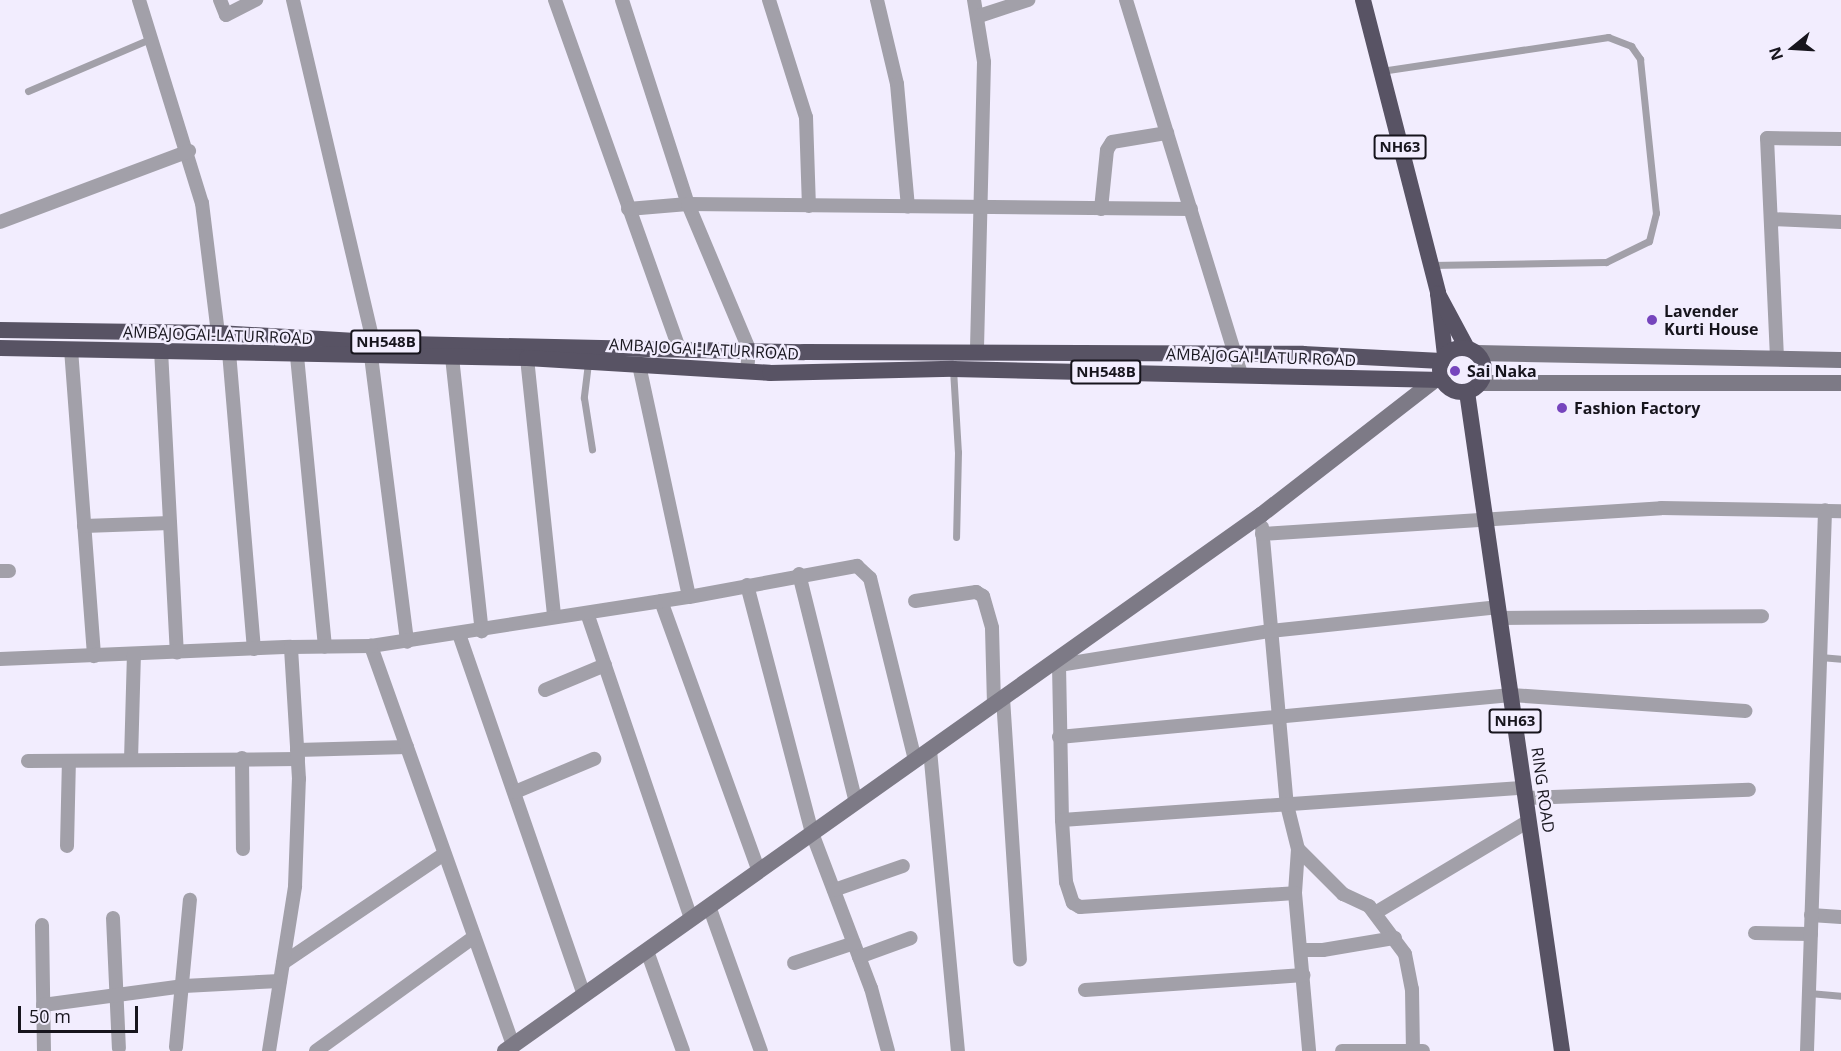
<!DOCTYPE html>
<style>
body{margin:0}
#map{position:relative;width:1841px;height:1051px;overflow:hidden;background:#f2edfe;font-family:"Open Sans",sans-serif}
div>[style]{position:absolute}
[style*='--x']{left:calc(var(--x)*1px);top:calc(var(--y)*1px);width:calc(var(--w)*1px);rotate:calc(var(--a)*1deg)}
.service>*{height:7px;margin:-3.5px;padding:0 3.5px;transform-origin:3.5px;border-radius:3.5px;background:#a2a0a9}
.minor>*{height:14px;margin:-7px;padding:0 7px;transform-origin:7px;border-radius:7px;background:#a2a0a9}
.secondary>*{height:16px;margin:-8px;padding:0 8px;transform-origin:8px;border-radius:8px;background:#7d7a86}
.trunk>*{height:16px;margin:-8px;padding:0 8px;transform-origin:8px;border-radius:8px;background:#585364}
.trunk>.ring{margin:-8px;padding:0;box-sizing:content-box;background:none;border:16px solid #585364;border-radius:50%}
.dots>*{width:16px;height:16px;translate:-50% -50%;box-sizing:border-box;border:3px solid #f2edfe;border-radius:50%}
span{translate:-50% -50%;white-space:nowrap;text-align:center;line-height:1.15;-webkit-text-stroke:5px #f2edfe;paint-order:stroke}
.shield-label span{padding:2px 4px;background:#f2edfe;border:2px solid;border-radius:4px;-webkit-text-stroke-width:0}
.shield-label{font-size:15px;color:#17151d;font-weight:700}
.poi-label{font-size:16px;color:#17151d;font-weight:700}
.left{translate:0 -50%;text-align:left}
.street-label{font-size:16px;color:#17151d}
.north{position:absolute;left:1763px;top:18px;width:60px;height:60px;-webkit-text-stroke:4px #f2edfe;paint-order:stroke;rotate:252deg;font-size:16px;font-weight:700;line-height:24px;text-align:center;color:#17151d}
.north::after{content:'';display:block;margin:auto;width:21px;height:27px;background:#17151d;clip-path:polygon(50% 0,100% 100%,50% 72%,0 100%)}
.scale{position:absolute;left:18px;top:1006px;width:120px;height:27px;box-sizing:border-box;border:3px solid #17151d;border-top:0;padding-left:8px;font-size:18px;line-height:21px;white-space:nowrap;color:#17151d;-webkit-text-stroke:4px #f2edfe;paint-order:stroke}
</style>
<div id="map">
<div class="service">
<div style="--x:1381;--y:71;--w:230;--a:-8.5"></div>
<div style="--x:1608;--y:37;--w:25;--a:21"></div>
<div style="--x:1631;--y:46;--w:16;--a:55"></div>
<div style="--x:1640;--y:59;--w:155;--a:84.1"></div>
<div style="--x:1656;--y:213;--w:29;--a:104"></div>
<div style="--x:1649;--y:241;--w:48;--a:154"></div>
<div style="--x:1606;--y:262;--w:176;--a:179"></div>
<div style="--x:28;--y:91;--w:135;--a:-23.1"></div>
<div style="--x:588;--y:363;--w:35;--a:97"></div>
<div style="--x:584;--y:398;--w:52;--a:81.1"></div>
<div style="--x:953;--y:369;--w:83;--a:86.6"></div>
<div style="--x:958;--y:452;--w:85;--a:91.3"></div>
<div style="--x:1820;--y:657;--w:21;--a:5"></div>
<div style="--x:1809;--y:993;--w:32;--a:5"></div>
</div>
<div class="minor">
<div style="--x:139;--y:0;--w:213;--a:72.8"></div>
<div style="--x:202;--y:203;--w:131;--a:83"></div>
<div style="--x:220;--y:0;--w:16;--a:68"></div>
<div style="--x:226;--y:15;--w:34;--a:-27"></div>
<div style="--x:293;--y:0;--w:351;--a:76.8"></div>
<div style="--x:555;--y:0;--w:367;--a:70.4"></div>
<div style="--x:622;--y:0;--w:214;--a:72.1"></div>
<div style="--x:688;--y:204;--w:157;--a:67.2"></div>
<div style="--x:749;--y:349;--w:23;--a:95"></div>
<div style="--x:769;--y:0;--w:123;--a:72.5"></div>
<div style="--x:806;--y:117;--w:89;--a:88.1"></div>
<div style="--x:877;--y:0;--w:86;--a:76.6"></div>
<div style="--x:897;--y:84;--w:123;--a:84.9"></div>
<div style="--x:974;--y:0;--w:63;--a:80.8"></div>
<div style="--x:984;--y:62;--w:288;--a:91.4"></div>
<div style="--x:1126;--y:0;--w:390;--a:72.9"></div>
<div style="--x:979;--y:16;--w:52;--a:-18.1"></div>
<div style="--x:628;--y:209;--w:60;--a:-4.8"></div>
<div style="--x:688;--y:204;--w:503;--a:0.57"></div>
<div style="--x:1101;--y:209;--w:59;--a:-84.2"></div>
<div style="--x:1107;--y:150;--w:9;--a:-58"></div>
<div style="--x:1112;--y:142;--w:56;--a:-9.3"></div>
<div style="--x:1771;--y:219;--w:70;--a:2.5"></div>
<div style="--x:0;--y:222;--w:202;--a:-20.6"></div>
<div style="--x:71;--y:349;--w:308;--a:85.7"></div>
<div style="--x:161;--y:350;--w:303;--a:87"></div>
<div style="--x:229;--y:352;--w:298;--a:85.2"></div>
<div style="--x:297;--y:356;--w:292;--a:84.5"></div>
<div style="--x:371;--y:356;--w:288;--a:82.8"></div>
<div style="--x:452;--y:357;--w:276;--a:83.8"></div>
<div style="--x:527;--y:358;--w:259;--a:84"></div>
<div style="--x:1777;--y:358;--w:220;--a:-92.6"></div>
<div style="--x:1767;--y:138;--w:74;--a:0.8"></div>
<div style="--x:639;--y:365;--w:237;--a:77.8"></div>
<div style="--x:84;--y:526;--w:86;--a:-2"></div>
<div style="--x:1262;--y:527;--w:279;--a:84.9"></div>
<div style="--x:1287;--y:805;--w:45;--a:76"></div>
<div style="--x:1298;--y:849;--w:44;--a:93.9"></div>
<div style="--x:1295;--y:893;--w:159;--a:84.9"></div>
<div style="--x:1262;--y:534;--w:400;--a:-3.7"></div>
<div style="--x:1661;--y:508;--w:180;--a:1"></div>
<div style="--x:0;--y:571;--w:9;--a:0"></div>
<div style="--x:799;--y:574;--w:235;--a:76"></div>
<div style="--x:747;--y:585;--w:256;--a:75.3"></div>
<div style="--x:812;--y:833;--w:166;--a:69.2"></div>
<div style="--x:871;--y:988;--w:65;--a:74.9"></div>
<div style="--x:661;--y:601;--w:287;--a:70.1"></div>
<div style="--x:915;--y:601;--w:62;--a:-8.4"></div>
<div style="--x:976;--y:592;--w:8;--a:30"></div>
<div style="--x:983;--y:596;--w:33;--a:74"></div>
<div style="--x:992;--y:628;--w:76;--a:88.5"></div>
<div style="--x:587;--y:613;--w:323;--a:71.2"></div>
<div style="--x:1499;--y:618;--w:263;--a:-0.4"></div>
<div style="--x:459;--y:634;--w:382;--a:70.9"></div>
<div style="--x:0;--y:659;--w:291;--a:-2.4"></div>
<div style="--x:1059;--y:665;--w:155;--a:88.9"></div>
<div style="--x:1062;--y:820;--w:62;--a:86.3"></div>
<div style="--x:1066;--y:882;--w:22;--a:72"></div>
<div style="--x:1073;--y:903;--w:8;--a:30"></div>
<div style="--x:1080;--y:907;--w:215;--a:-3.7"></div>
<div style="--x:1053;--y:666;--w:220;--a:-9.2"></div>
<div style="--x:1270;--y:631;--w:228;--a:-6"></div>
<div style="--x:545;--y:690;--w:65;--a:-22.6"></div>
<div style="--x:1003;--y:698;--w:262;--a:86.3"></div>
<div style="--x:1059;--y:737;--w:454;--a:-5.3"></div>
<div style="--x:1511;--y:695;--w:235;--a:3.9"></div>
<div style="--x:297;--y:750;--w:110;--a:-1.6"></div>
<div style="--x:930;--y:750;--w:302;--a:84.7"></div>
<div style="--x:242;--y:758;--w:91;--a:89.4"></div>
<div style="--x:131;--y:760;--w:105;--a:-88.4"></div>
<div style="--x:28;--y:761;--w:270;--a:-0.4"></div>
<div style="--x:515;--y:792;--w:86;--a:-22.7"></div>
<div style="--x:1526;--y:798;--w:223;--a:-2.1"></div>
<div style="--x:1062;--y:820;--w:464;--a:-4"></div>
<div style="--x:67;--y:846;--w:85;--a:-88.7"></div>
<div style="--x:1298;--y:849;--w:64;--a:45"></div>
<div style="--x:1343;--y:894;--w:29;--a:25"></div>
<div style="--x:1369;--y:906;--w:60;--a:53.1"></div>
<div style="--x:1405;--y:954;--w:36;--a:79"></div>
<div style="--x:1412;--y:989;--w:61;--a:89.1"></div>
<div style="--x:834;--y:890;--w:73;--a:-19.2"></div>
<div style="--x:709;--y:906;--w:154;--a:70.3"></div>
<div style="--x:1375;--y:913;--w:179;--a:-30.9"></div>
<div style="--x:1811;--y:915;--w:30;--a:4"></div>
<div style="--x:113;--y:918;--w:130;--a:87.4"></div>
<div style="--x:42;--y:925;--w:126;--a:89.1"></div>
<div style="--x:1755;--y:933;--w:56;--a:1"></div>
<div style="--x:1301;--y:950;--w:22;--a:0"></div>
<div style="--x:1323;--y:950;--w:73;--a:-9.5"></div>
<div style="--x:647;--y:951;--w:106;--a:70.2"></div>
<div style="--x:859;--y:957;--w:55;--a:-20.1"></div>
<div style="--x:283;--y:963;--w:194;--a:-34.1"></div>
<div style="--x:794;--y:963;--w:63;--a:-18.4"></div>
<div style="--x:1085;--y:990;--w:219;--a:-3.9"></div>
<div style="--x:43;--y:1005;--w:142;--a:-7.7"></div>
<div style="--x:184;--y:986;--w:96;--a:-3"></div>
<div style="--x:513;--y:1045;--w:424;--a:-109.6"></div>
<div style="--x:371;--y:646;--w:322;--a:-8.8"></div>
<div style="--x:689;--y:597;--w:171;--a:-10.5"></div>
<div style="--x:857;--y:566;--w:18;--a:43"></div>
<div style="--x:870;--y:578;--w:187;--a:76.1"></div>
<div style="--x:176;--y:1047;--w:148;--a:-84.6"></div>
<div style="--x:269;--y:1051;--w:167;--a:-81"></div>
<div style="--x:295;--y:886;--w:107;--a:-87.9"></div>
<div style="--x:299;--y:779;--w:132;--a:-93.5"></div>
<div style="--x:291;--y:647;--w:80;--a:-0.7"></div>
<div style="--x:316;--y:1051;--w:195;--a:-35.8"></div>
<div style="--x:1342;--y:1051;--w:81;--a:0"></div>
<div style="--x:1807;--y:1051;--w:541;--a:-88.09"></div>
</div>
<div class="secondary">
<div style="--x:1476;--y:353;--w:365;--a:1.1"></div>
<div style="--x:1480;--y:383;--w:361;--a:0"></div>
<div style="--x:505;--y:1051;--w:927;--a:-35.34"></div>
<div style="--x:1261;--y:515;--w:219;--a:-37.8"></div>
</div>
<div class="trunk">
<div style="--x:1363;--y:0;--w:302;--a:75.6"></div>
<div style="--x:1438;--y:293;--w:62;--a:83.6"></div>
<div style="--x:1438;--y:294;--w:61;--a:61.8"></div>
<div style="--x:0;--y:330;--w:218;--a:0.8"></div>
<div style="--x:218;--y:333;--w:189;--a:3.3"></div>
<div style="--x:407;--y:344;--w:397;--a:1.2"></div>
<div style="--x:804;--y:352;--w:499;--a:0.2"></div>
<div style="--x:1303;--y:354;--w:139;--a:2.9"></div>
<div style="--x:0;--y:348;--w:527;--a:1.09"></div>
<div style="--x:527;--y:358;--w:243;--a:3.5"></div>
<div style="--x:770;--y:373;--w:183;--a:-1.3"></div>
<div style="--x:953;--y:369;--w:490;--a:1.3"></div>
<div class="ring" style="left:1440px;top:348px;width:28px;height:28px"></div>
<div style="--x:1467;--y:392;--w:666;--a:81.8"></div>
</div>
<div class="dots">
<div style="left:1652px;top:320px;background:#7645bd"></div>
<div style="left:1455px;top:371px;background:#7645bd"></div>
<div style="left:1562px;top:408px;background:#7645bd"></div>
</div>
<div class="shield-label">
<span style="left:1400px;top:147px">NH63</span>
<span style="left:386px;top:342px">NH548B</span>
<span style="left:1106px;top:372px">NH548B</span>
<span style="left:1515px;top:721px">NH63</span>
</div>
<div class="poi-label">
<span class="left" style="left:1664px;top:320px">Lavender<br>Kurti House</span>
<span class="left" style="left:1467px;top:371px">Sai Naka</span>
<span class="left" style="left:1574px;top:408px">Fashion Factory</span>
</div>
<div class="street-label">
<span style="left:218px;top:335px;rotate:2deg">AMBAJOGAI-LATUR ROAD</span>
<span style="left:704px;top:349px;rotate:3deg">AMBAJOGAI-LATUR ROAD</span>
<span style="left:1261px;top:357px;rotate:2deg">AMBAJOGAI-LATUR ROAD</span>
<span style="left:1543px;top:790px;rotate:82deg">RING ROAD</span>
</div>
<div class="north">N</div>
<div class="scale">50 m</div>
</div>
